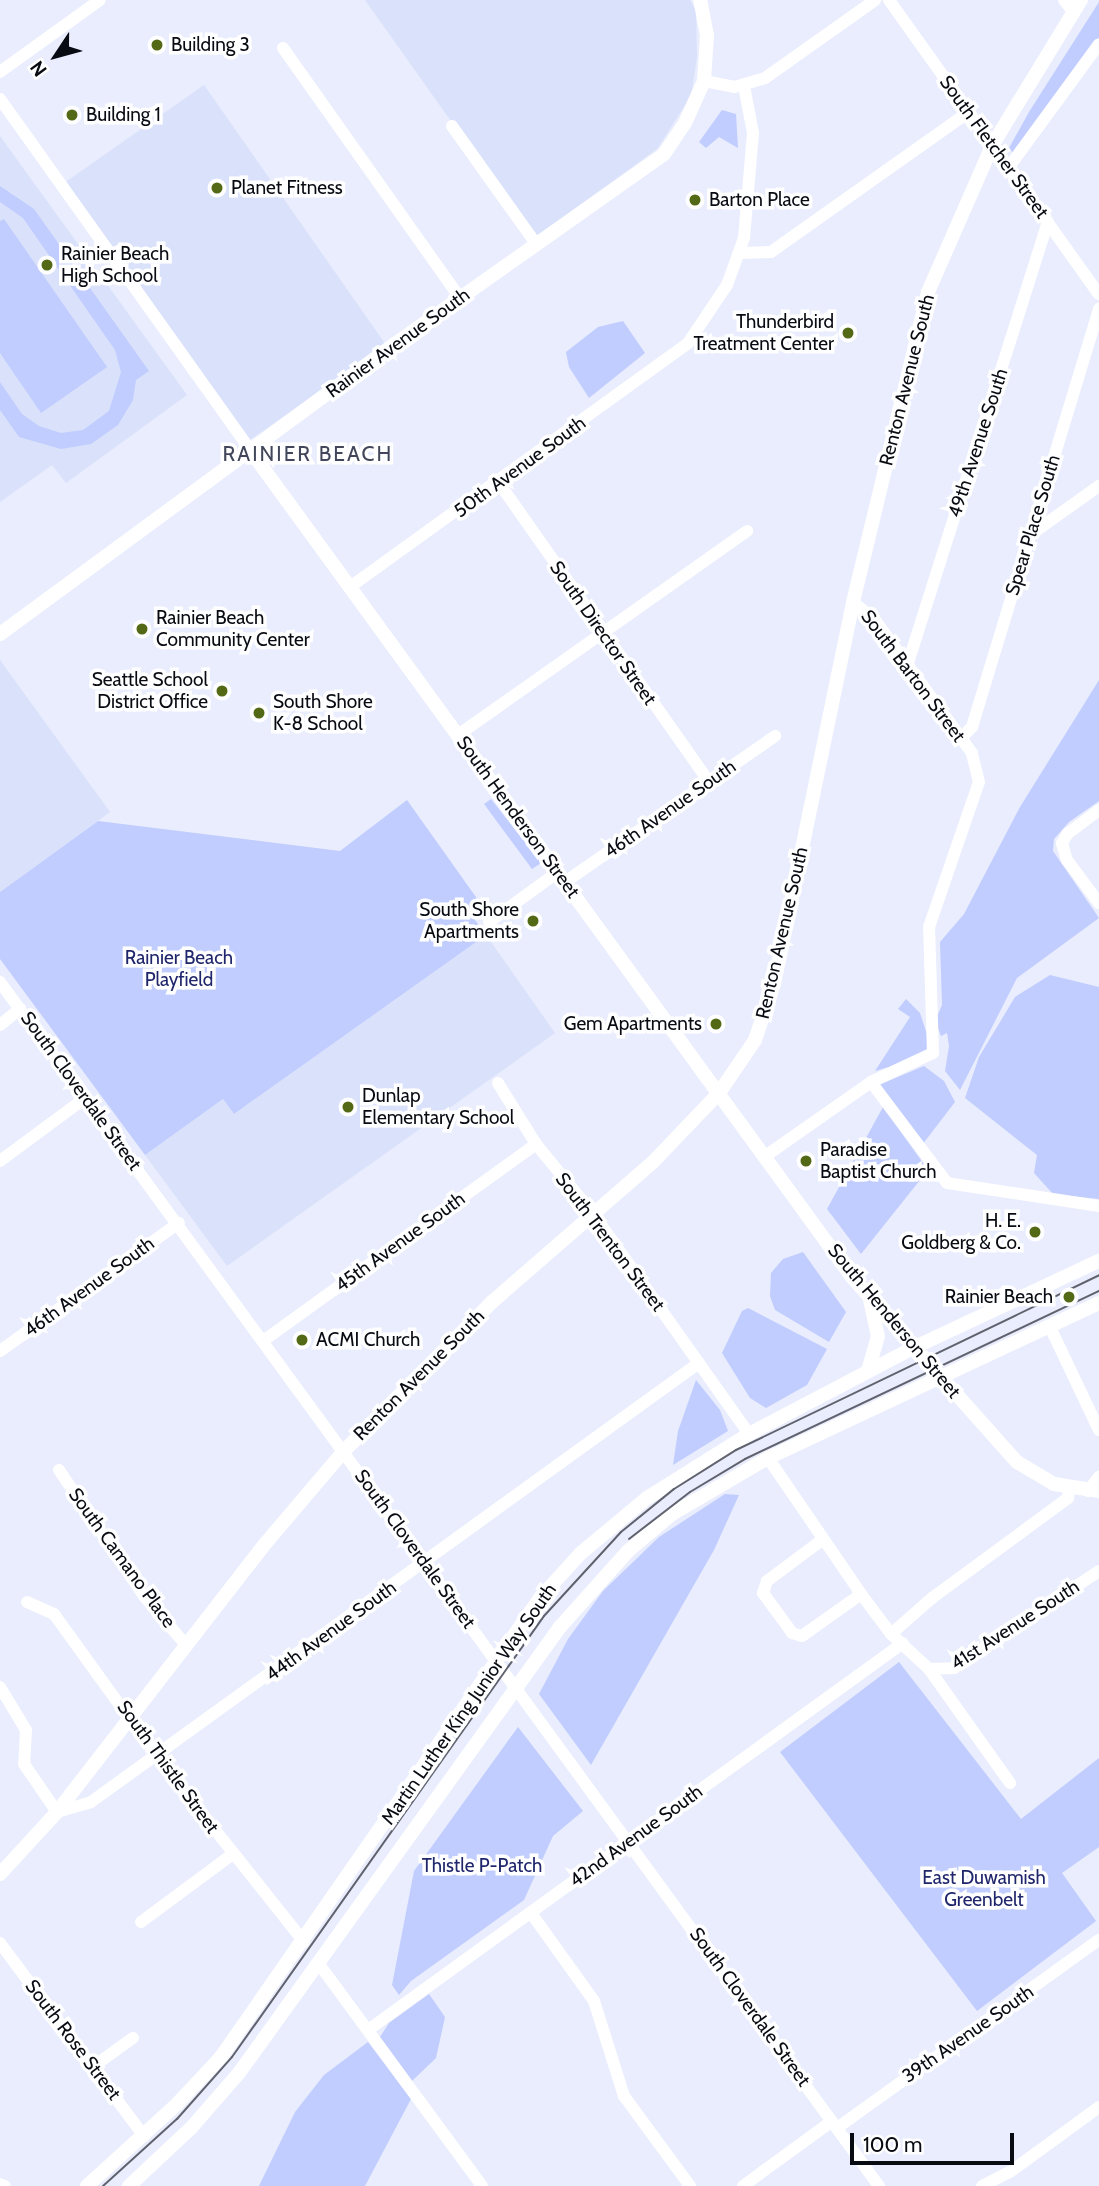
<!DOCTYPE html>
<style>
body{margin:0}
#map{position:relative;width:1099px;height:2186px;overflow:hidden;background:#e9edfd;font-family:Cabin,sans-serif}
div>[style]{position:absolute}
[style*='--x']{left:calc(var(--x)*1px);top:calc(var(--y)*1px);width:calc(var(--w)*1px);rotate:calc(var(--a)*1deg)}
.built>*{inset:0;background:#dae1fb;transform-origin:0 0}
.green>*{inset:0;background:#c0cdfe}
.minor>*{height:12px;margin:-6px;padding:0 6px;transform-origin:6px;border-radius:6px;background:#fff}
.major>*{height:14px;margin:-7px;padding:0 7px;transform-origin:7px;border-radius:7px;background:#fff}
.tram>*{height:2px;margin:-1px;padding:0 1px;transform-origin:1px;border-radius:1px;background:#60636e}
.dots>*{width:19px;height:19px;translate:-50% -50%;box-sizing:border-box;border:4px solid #fff;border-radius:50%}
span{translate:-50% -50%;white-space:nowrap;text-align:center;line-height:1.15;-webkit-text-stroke:7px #fff;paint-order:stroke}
.poi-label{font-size:19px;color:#090b13}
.left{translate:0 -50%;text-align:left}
.right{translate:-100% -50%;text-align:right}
.street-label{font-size:19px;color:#090b13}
.park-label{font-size:19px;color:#1f266b}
.neighbourhood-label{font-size:21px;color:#41465a;letter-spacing:2px}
.north{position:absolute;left:21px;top:21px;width:70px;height:70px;-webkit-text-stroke:5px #fff;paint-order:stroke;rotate:234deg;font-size:19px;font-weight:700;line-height:28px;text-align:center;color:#090b13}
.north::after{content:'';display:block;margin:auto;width:24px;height:32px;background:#090b13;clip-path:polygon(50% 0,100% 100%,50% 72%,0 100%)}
.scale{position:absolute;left:850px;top:2133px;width:164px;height:32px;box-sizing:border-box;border:4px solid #090b13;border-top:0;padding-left:9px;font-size:21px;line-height:24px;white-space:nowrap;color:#090b13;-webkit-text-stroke:5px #fff;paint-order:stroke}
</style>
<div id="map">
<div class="built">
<div style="clip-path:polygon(365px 0,690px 0,696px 11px,697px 57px,691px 96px,657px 149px,534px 238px)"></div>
<div style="left:204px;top:85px;width:317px;height:172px;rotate:55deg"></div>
<div style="clip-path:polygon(0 136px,187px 395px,66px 483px,52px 465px,0 502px)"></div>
<div style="clip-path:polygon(0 660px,110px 812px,0 892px)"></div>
<div style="clip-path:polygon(486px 935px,555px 1033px,227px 1266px,145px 1155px,223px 1099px,234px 1114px)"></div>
</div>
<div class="green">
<div style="clip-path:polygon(1099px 2px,1099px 38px,1014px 154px,1009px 148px,1029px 112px)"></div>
<div style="clip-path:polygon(722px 110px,736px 114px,738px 148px,719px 137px,706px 148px,699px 142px)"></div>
<div style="clip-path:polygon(0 186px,34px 209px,149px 371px,136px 380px,133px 400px,118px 425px,91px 444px,61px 449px,19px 437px,0 410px,0 382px,22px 414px,39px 426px,61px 433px,83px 430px,109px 411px,121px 372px,115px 350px,23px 218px,0 202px)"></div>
<div style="clip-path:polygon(4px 219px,107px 367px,41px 413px,0 353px,0 221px)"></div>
<div style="clip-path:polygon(623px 321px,645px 353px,589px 398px,569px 367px,566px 352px,598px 327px)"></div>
<div style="clip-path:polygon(1099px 680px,1099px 801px,1069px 822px,1054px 839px,1053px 851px,1099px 918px,1017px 978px,960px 1090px,945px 1071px,949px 1046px,947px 1033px,941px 1036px,935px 1021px,942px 1005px,940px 942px,964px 914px,1020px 807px)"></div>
<div style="clip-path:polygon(491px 799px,538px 859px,541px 863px,532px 869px,484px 804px)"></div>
<div style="clip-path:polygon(407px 800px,483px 907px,472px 916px,486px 935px,234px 1114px,223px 1099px,145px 1155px,0 959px,0 892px,98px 821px,340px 851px)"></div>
<div style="clip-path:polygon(1050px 975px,1099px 987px,1099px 1199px,1053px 1194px,1034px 1173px,1037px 1155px,965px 1098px,979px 1057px,1015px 997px)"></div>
<div style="clip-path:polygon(906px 999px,920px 1013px,931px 1047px,910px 1061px,875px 1071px,910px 1017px,898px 1009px)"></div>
<div style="clip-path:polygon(924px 1066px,944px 1081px,955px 1102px,922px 1145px,879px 1085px)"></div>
<div style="clip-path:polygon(883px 1107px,928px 1170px,861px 1254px,827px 1209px)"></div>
<div style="clip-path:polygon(803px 1252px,846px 1312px,829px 1342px,775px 1310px,770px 1296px,771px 1273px,783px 1259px)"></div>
<div style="clip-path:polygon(748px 1308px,827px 1349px,807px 1385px,766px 1408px,750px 1398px,722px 1353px,742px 1311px)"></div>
<div style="clip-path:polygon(696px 1380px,720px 1410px,728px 1431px,673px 1465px,678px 1431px)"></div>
<div style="clip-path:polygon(725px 1494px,739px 1495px,714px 1550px,591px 1765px,539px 1694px,568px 1639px,603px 1591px,659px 1537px)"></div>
<div style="clip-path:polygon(899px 1662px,1021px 1819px,1099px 1758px,1099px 1847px,1062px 1873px,1096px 1921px,977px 2011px,780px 1752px)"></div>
<div style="clip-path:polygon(518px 1727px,583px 1811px,553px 1836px,524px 1900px,411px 1981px,399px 1995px,392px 1985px,414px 1871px)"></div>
<div style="clip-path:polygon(429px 1994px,445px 2017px,436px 2058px,412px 2081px,380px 2037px,389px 2023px)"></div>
<div style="clip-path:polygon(368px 2042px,411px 2099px,365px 2186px,259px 2186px,295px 2112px,324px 2075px)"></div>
</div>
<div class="minor">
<div style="--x:889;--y:0;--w:361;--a:54.5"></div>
<div style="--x:1064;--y:0;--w:16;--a:52"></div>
<div style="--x:283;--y:48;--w:306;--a:54.7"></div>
<div style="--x:0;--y:72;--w:123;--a:-35.8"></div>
<div style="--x:704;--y:81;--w:31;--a:11"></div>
<div style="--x:734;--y:87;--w:32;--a:-16"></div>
<div style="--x:765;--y:78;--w:135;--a:-35.3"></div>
<div style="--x:0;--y:99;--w:431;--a:54.5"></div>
<div style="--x:452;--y:126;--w:146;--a:54.5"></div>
<div style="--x:1009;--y:167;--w:152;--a:-53.8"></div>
<div style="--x:741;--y:253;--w:30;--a:-2"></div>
<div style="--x:771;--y:252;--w:244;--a:-35.3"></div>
<div style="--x:499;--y:483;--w:365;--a:54.9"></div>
<div style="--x:1030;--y:535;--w:85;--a:-35.4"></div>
<div style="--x:350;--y:587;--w:417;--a:-35.8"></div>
<div style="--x:688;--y:343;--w:70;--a:-56.1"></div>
<div style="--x:727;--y:285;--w:50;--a:-70.1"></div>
<div style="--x:744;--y:238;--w:105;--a:-85.1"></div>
<div style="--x:753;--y:133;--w:48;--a:-100.8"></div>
<div style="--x:908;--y:663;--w:463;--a:-72.4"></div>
<div style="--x:458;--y:735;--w:354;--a:-35.2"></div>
<div style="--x:961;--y:738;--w:16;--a:-45"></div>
<div style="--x:972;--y:727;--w:437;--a:-73.1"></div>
<div style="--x:1099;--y:810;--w:39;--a:143"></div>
<div style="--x:1068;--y:833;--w:12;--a:121"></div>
<div style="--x:1062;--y:843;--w:18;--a:74"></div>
<div style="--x:1067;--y:860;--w:54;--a:53.3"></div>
<div style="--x:565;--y:882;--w:256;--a:-34.8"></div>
<div style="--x:489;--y:922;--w:85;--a:-35.9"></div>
<div style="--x:0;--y:982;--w:1491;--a:53.87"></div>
<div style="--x:0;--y:1025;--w:26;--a:-39"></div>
<div style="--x:871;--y:1082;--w:126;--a:53"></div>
<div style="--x:947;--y:1183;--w:154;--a:8.6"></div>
<div style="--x:498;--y:1083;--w:72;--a:58.1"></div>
<div style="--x:536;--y:1144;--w:92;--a:50.8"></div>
<div style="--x:594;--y:1215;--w:268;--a:54.7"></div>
<div style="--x:764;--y:1157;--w:131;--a:-35"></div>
<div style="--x:871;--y:1082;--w:68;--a:-25.1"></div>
<div style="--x:933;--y:1053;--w:126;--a:-91.8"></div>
<div style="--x:929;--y:927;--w:153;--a:-71"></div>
<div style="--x:979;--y:782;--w:30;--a:-104"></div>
<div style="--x:972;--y:753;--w:165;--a:-126.1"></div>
<div style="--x:875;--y:620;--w:28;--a:-141"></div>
<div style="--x:0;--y:1161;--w:106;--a:-36.5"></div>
<div style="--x:1050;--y:1327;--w:114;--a:64.6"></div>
<div style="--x:263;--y:1341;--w:337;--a:-35.8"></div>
<div style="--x:0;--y:1351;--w:220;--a:-35.6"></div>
<div style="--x:768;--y:1458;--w:165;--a:55.6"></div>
<div style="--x:861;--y:1594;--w:50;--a:53.1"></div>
<div style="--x:891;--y:1634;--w:52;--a:42.6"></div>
<div style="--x:929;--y:1669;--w:140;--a:54.6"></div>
<div style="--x:59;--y:1470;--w:152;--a:56"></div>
<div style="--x:144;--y:1596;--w:65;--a:49.4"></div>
<div style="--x:1088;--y:1491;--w:18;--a:-52"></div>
<div style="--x:822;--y:1540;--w:69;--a:143.3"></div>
<div style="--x:767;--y:1581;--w:13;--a:108"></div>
<div style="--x:763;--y:1593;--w:19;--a:54"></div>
<div style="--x:774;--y:1608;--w:31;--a:54"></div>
<div style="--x:792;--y:1633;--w:10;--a:17"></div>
<div style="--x:802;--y:1636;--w:72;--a:-35.4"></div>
<div style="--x:27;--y:1602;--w:30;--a:24"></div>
<div style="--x:54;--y:1614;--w:176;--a:54.2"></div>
<div style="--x:157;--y:1757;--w:236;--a:51.5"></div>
<div style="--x:891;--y:1634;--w:55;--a:-41.3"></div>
<div style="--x:932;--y:1598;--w:169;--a:-36.3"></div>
<div style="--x:1068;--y:1498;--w:9;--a:-84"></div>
<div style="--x:929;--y:1669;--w:25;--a:-2"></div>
<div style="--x:954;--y:1668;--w:174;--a:-33.8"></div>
<div style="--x:0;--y:1687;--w:50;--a:58.8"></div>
<div style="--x:26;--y:1730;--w:34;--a:93"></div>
<div style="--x:24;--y:1764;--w:58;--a:55.5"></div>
<div style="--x:57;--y:1812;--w:35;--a:-16"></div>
<div style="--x:91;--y:1802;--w:750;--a:-35.83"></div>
<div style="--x:531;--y:1913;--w:108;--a:54.4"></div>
<div style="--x:594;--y:2001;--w:100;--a:72.5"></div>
<div style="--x:624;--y:2096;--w:112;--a:53.7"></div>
<div style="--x:141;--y:1922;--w:114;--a:-36.5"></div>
<div style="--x:0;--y:1943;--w:241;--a:53.3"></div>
<div style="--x:319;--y:1964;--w:275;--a:53.7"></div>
<div style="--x:368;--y:2030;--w:660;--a:-35.88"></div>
<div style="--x:94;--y:2066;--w:48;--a:-35.7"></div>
<div style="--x:837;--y:2128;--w:322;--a:-35.7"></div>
<div style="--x:0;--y:2184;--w:5;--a:22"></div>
<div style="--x:743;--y:2186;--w:110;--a:-36.1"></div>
<div style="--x:982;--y:2186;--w:31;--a:-27"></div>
<div style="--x:1010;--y:2172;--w:110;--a:-36.1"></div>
</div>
<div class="major">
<div style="--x:250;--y:450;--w:1023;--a:53.95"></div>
<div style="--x:852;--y:1277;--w:248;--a:48.3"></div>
<div style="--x:1017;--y:1462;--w:43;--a:30.7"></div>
<div style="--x:1054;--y:1484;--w:46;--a:8.8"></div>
<div style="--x:0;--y:634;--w:490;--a:-36.3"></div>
<div style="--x:395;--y:344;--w:329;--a:-35.2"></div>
<div style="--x:664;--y:154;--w:37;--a:-56"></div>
<div style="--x:685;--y:123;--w:46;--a:-65.7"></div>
<div style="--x:704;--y:81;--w:46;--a:-86.3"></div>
<div style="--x:707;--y:35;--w:36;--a:-101"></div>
<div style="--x:868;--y:1371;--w:35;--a:-74"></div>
<div style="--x:878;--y:1337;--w:38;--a:-102"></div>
<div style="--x:0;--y:1874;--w:84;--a:-47.4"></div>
<div style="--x:57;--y:1812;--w:339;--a:-52.2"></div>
<div style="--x:265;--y:1544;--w:122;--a:-49.7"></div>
<div style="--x:344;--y:1451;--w:210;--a:-45.2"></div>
<div style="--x:492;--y:1302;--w:213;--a:-41"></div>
<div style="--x:653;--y:1162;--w:95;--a:-46.3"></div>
<div style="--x:719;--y:1093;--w:64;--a:-55.8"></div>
<div style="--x:755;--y:1040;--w:59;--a:-71.3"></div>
<div style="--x:774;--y:984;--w:390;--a:-78.3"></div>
<div style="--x:853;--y:602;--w:319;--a:-76.4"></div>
<div style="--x:928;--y:292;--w:162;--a:-66.3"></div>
<div style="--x:993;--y:144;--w:169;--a:-58.6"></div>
<div style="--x:87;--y:2186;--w:122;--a:-42.3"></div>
<div style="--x:177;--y:2104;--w:64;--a:-46.9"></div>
<div style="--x:221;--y:2057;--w:559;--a:-55.2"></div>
<div style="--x:540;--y:1598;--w:61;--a:-47.7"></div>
<div style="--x:581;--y:1553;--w:86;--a:-39.8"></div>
<div style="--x:647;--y:1498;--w:120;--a:-32.1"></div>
<div style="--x:749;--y:1434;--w:187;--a:-27.7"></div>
<div style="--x:915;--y:1347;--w:203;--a:-25.1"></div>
<div style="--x:129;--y:2186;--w:85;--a:-43.1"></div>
<div style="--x:191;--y:2128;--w:73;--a:-48.9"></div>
<div style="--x:239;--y:2073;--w:550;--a:-54.26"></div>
<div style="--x:560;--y:1627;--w:102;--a:-48.2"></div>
<div style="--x:628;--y:1551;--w:57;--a:-40.1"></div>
<div style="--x:672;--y:1514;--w:111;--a:-30.3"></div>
<div style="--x:768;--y:1458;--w:365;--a:-25.1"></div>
</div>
<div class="tram">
<div style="--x:629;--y:1539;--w:77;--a:-37.6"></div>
<div style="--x:690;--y:1492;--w:64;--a:-31"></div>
<div style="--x:745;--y:1459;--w:392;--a:-25.4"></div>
<div style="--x:103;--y:2186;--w:100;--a:-42.2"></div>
<div style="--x:177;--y:2119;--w:83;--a:-48.4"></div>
<div style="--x:232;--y:2057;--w:540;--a:-54.72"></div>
<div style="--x:544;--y:1616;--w:114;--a:-47.5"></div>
<div style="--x:621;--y:1532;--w:68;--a:-39.1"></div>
<div style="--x:674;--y:1489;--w:73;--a:-32.2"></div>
<div style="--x:736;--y:1450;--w:403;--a:-25.7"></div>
</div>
<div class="dots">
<div style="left:157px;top:45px;background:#546916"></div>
<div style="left:72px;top:115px;background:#546916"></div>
<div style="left:217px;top:188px;background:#546916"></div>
<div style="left:695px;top:200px;background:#546916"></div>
<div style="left:47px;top:265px;background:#546916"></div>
<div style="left:848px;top:333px;background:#546916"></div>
<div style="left:142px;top:629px;background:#546916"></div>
<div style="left:222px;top:691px;background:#546916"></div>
<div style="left:259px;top:713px;background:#546916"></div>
<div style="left:533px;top:921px;background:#546916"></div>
<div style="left:716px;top:1024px;background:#546916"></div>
<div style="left:348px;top:1107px;background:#546916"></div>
<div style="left:806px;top:1161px;background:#546916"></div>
<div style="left:1035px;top:1232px;background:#546916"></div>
<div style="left:1069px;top:1297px;background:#546916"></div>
<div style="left:302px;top:1340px;background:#546916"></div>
</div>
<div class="poi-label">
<span class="left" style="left:171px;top:45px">Building 3</span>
<span class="left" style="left:86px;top:115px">Building 1</span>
<span class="left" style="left:231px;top:188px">Planet Fitness</span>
<span class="left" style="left:709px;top:200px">Barton Place</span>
<span class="left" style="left:61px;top:265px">Rainier Beach<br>High School</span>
<span class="right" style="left:834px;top:333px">Thunderbird<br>Treatment Center</span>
<span class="left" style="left:156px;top:629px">Rainier Beach<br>Community Center</span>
<span class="right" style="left:208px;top:691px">Seattle School<br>District Office</span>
<span class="left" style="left:273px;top:713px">South Shore<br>K-8 School</span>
<span class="right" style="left:519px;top:921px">South Shore<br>Apartments</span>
<span class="right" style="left:702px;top:1024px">Gem Apartments</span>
<span class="left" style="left:362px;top:1107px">Dunlap<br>Elementary School</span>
<span class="left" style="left:820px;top:1161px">Paradise<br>Baptist Church</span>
<span class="right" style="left:1021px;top:1232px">H. E.<br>Goldberg &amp; Co.</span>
<span class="right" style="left:1053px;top:1297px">Rainier Beach</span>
<span class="left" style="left:316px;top:1340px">ACMI Church</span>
</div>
<div class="street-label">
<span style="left:994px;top:147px;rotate:54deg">South Fletcher Street</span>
<span style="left:398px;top:343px;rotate:-36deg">Rainier Avenue South</span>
<span style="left:907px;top:380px;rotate:-76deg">Renton Avenue South</span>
<span style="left:978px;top:443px;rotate:-72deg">49th Avenue South</span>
<span style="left:520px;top:467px;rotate:-36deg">50th Avenue South</span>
<span style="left:1033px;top:525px;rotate:-73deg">Spear Place South</span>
<span style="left:603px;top:633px;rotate:55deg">South Director Street</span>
<span style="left:913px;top:676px;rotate:53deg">South Barton Street</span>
<span style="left:670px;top:809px;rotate:-35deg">46th Avenue South</span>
<span style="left:518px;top:817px;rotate:54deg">South Henderson Street</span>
<span style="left:782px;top:933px;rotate:-77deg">Renton Avenue South</span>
<span style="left:81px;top:1091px;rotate:54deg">South Cloverdale Street</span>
<span style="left:400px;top:1242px;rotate:-36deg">45th Avenue South</span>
<span style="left:610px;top:1242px;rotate:53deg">South Trenton Street</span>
<span style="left:89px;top:1287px;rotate:-36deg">46th Avenue South</span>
<span style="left:894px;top:1321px;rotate:50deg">South Henderson Street</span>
<span style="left:419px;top:1375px;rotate:-45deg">Renton Avenue South</span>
<span style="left:415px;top:1549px;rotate:54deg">South Cloverdale Street</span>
<span style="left:122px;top:1558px;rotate:54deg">South Camano Place</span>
<span style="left:1015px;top:1625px;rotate:-33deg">41st Avenue South</span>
<span style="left:331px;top:1631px;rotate:-36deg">44th Avenue South</span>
<span style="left:469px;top:1704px;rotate:-55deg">Martin Luther King Junior Way South</span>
<span style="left:168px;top:1767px;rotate:54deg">South Thistle Street</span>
<span style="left:636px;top:1836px;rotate:-36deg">42nd Avenue South</span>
<span style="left:750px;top:2007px;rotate:54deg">South Cloverdale Street</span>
<span style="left:968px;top:2034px;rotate:-35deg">39th Avenue South</span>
<span style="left:73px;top:2040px;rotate:53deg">South Rose Street</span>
</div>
<div class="park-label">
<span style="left:179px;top:969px">Rainier Beach<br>Playfield</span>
<span style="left:482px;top:1866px">Thistle P-Patch</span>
<span style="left:984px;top:1889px">East Duwamish<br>Greenbelt</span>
</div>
<div class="neighbourhood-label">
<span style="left:308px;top:454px">RAINIER BEACH</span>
</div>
<div class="north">N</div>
<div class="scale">100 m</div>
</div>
